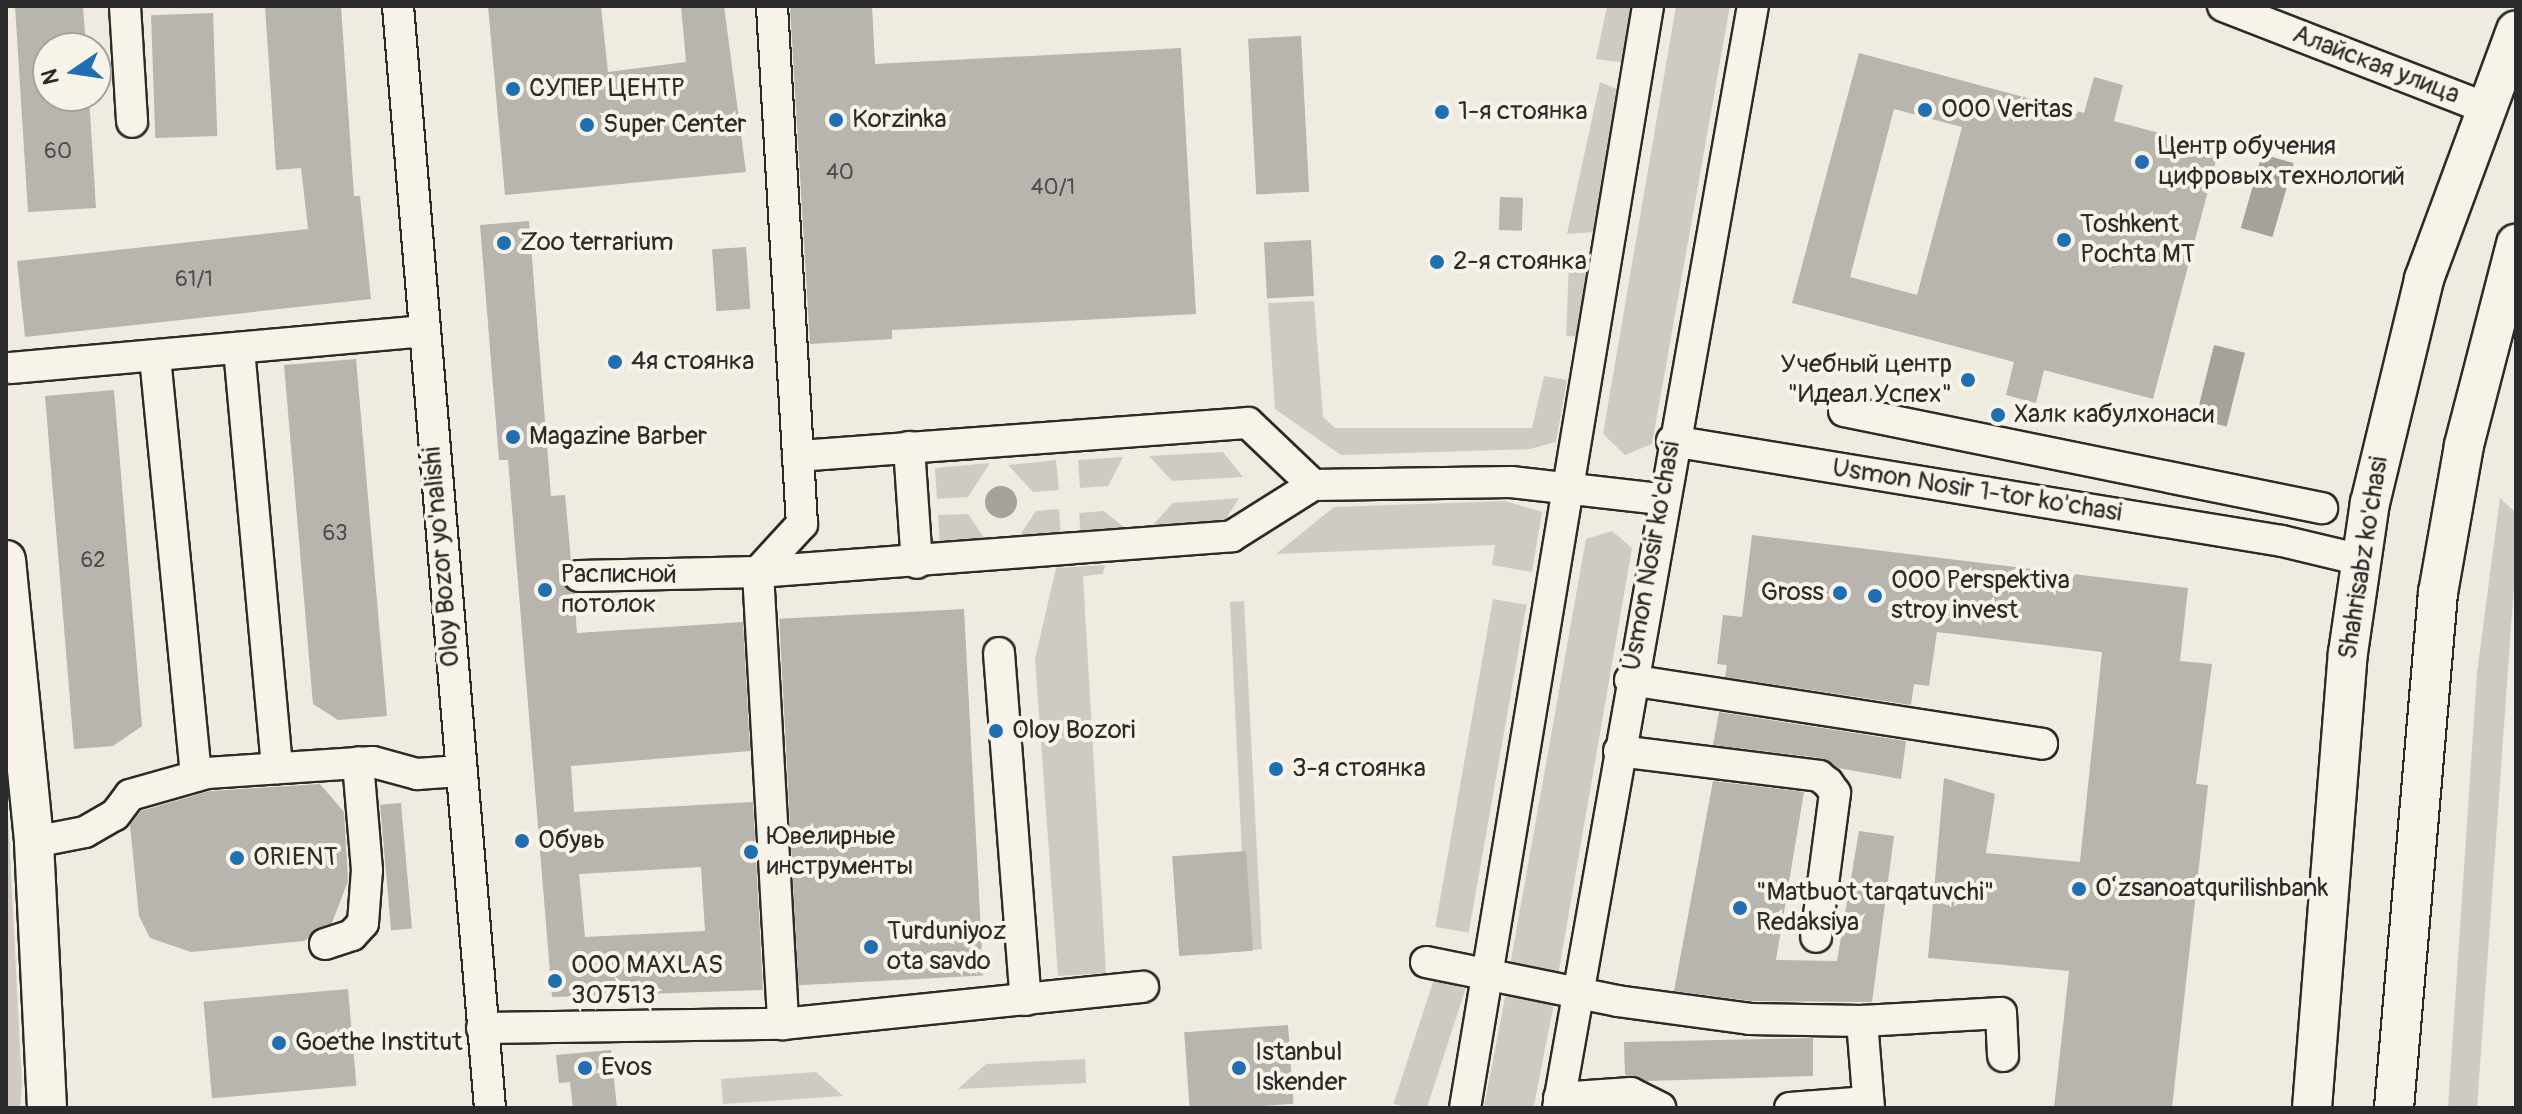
<!DOCTYPE html>
<meta charset="utf-8">
<style>
body{margin:0}
#map{position:relative;width:2522px;height:1114px;overflow:hidden;background:#efebe0;font-family:Pangolin,sans-serif}
div>[style]{position:absolute}
[style*='--x']{left:calc(var(--x)*1px);top:calc(var(--y)*1px);width:calc(var(--w)*1px);rotate:calc(var(--a)*1deg)}
.green>*{inset:0;background:#cfcbc2;transform-origin:0 0}
.water>*{inset:0;background:#a4a29a;transform-origin:0 0}
.round{border-radius:50%}
.building>*{inset:0;background:#b8b5ae;transform-origin:0 0}
.roads{filter:drop-shadow(2px 0 #2b2b2b) drop-shadow(-2px 0 #2b2b2b) drop-shadow(0 2px #2b2b2b) drop-shadow(0 -2px #2b2b2b)}
.minor>*{height:30px;margin:-15px;padding:0 15px;transform-origin:15px;border-radius:15px;background:#f7f3e8}
.major>*{height:38px;margin:-19px;padding:0 19px;transform-origin:19px;border-radius:19px;background:#f7f3e8}
.dots>*{width:22px;height:22px;translate:-50% -50%;box-sizing:border-box;border:4px solid #f7f3e8;border-radius:50%}
span{translate:-50% -50%;white-space:nowrap;text-align:center;line-height:1.15;-webkit-text-stroke:8px #f7f3e8;paint-order:stroke}
.number-label{font-size:22px;color:#4e4e4c}
.number-label span{-webkit-text-stroke-width:0}
.street-label{font-size:26px;color:#2b2b2b}
.poi-label{font-size:26px;color:#2b2b2b}
.left{translate:0 -50%;text-align:left}
.right{translate:-100% -50%;text-align:right}
.frame{position:absolute;inset:0;border:8px solid #2b2b2b;pointer-events:none}
.north{position:absolute;left:32px;top:32px;width:80px;height:80px;box-sizing:border-box;background:#f7f3e8;border:2px solid #a5a39c;border-radius:50%;rotate:257deg;font-size:22px;font-weight:700;line-height:32px;text-align:center;color:#2b2b2b}
.north::after{content:'';display:block;margin:auto;width:28px;height:36px;background:#1f6fb2;clip-path:polygon(50% 0,100% 100%,50% 72%,0 100%)}
</style>
<div id="map">
<div class="green">
<div style="clip-path:polygon(1607px 6px,1637px 6px,1626px 63px,1596px 59px)"></div>
<div style="clip-path:polygon(1676px 6px,1730px 6px,1652px 444px,1625px 455px,1603px 434px)"></div>
<div style="clip-path:polygon(1600px 82px,1622px 91px,1596px 232px,1567px 234px)"></div>
<div style="left:1569px;top:258px;width:23px;height:78px;rotate:2deg"></div>
<div style="clip-path:polygon(1314px 301px,1323px 417px,1335px 428px,1532px 428px,1544px 376px,1567px 380px,1556px 442px,1530px 449px,1341px 455px,1275px 409px,1268px 303px)"></div>
<div style="clip-path:polygon(1223px 452px,1243px 477px,1172px 481px,1149px 456px)"></div>
<div style="clip-path:polygon(1123px 457px,1108px 486px,1080px 488px,1078px 460px)"></div>
<div style="clip-path:polygon(1056px 460px,1059px 490px,1033px 492px,1008px 465px)"></div>
<div style="clip-path:polygon(990px 463px,968px 497px,937px 499px,935px 468px)"></div>
<div style="clip-path:polygon(1239px 498px,1223px 524px,1148px 530px,1173px 503px)"></div>
<div style="clip-path:polygon(2500px 498px,2516px 513px,2516px 556px,2477px 1108px,2435px 1108px,2448px 1107px,2477px 673px)"></div>
<div style="clip-path:polygon(1505px 501px,1542px 512px,1532px 572px,1492px 565px,1495px 545px,1276px 554px,1334px 507px)"></div>
<div style="clip-path:polygon(1059px 509px,1061px 537px,1016px 541px,1036px 511px)"></div>
<div style="clip-path:polygon(1104px 511px,1131px 533px,1081px 538px,1079px 513px)"></div>
<div style="clip-path:polygon(968px 514px,989px 545px,940px 547px,938px 515px)"></div>
<div style="clip-path:polygon(1612px 531px,1632px 548px,1558px 976px,1510px 966px,1586px 539px)"></div>
<div style="clip-path:polygon(1105px 565px,1103px 574px,1083px 576px,1106px 973px,1058px 976px,1035px 659px,1056px 568px)"></div>
<div style="left:1493px;top:599px;width:34px;height:333px;rotate:10deg"></div>
<div style="clip-path:polygon(1244px 601px,1262px 949px,1204px 955px,1193px 947px,1246px 939px,1230px 602px)"></div>
<div style="clip-path:polygon(6px 779px,22px 1084px,20px 1108px,6px 1108px)"></div>
<div style="left:1434px;top:979px;width:33px;height:131px;rotate:18deg"></div>
<div style="left:1506px;top:993px;width:49px;height:117px;rotate:11deg"></div>
<div style="clip-path:polygon(1085px 1059px,1086px 1083px,958px 1089px,986px 1064px)"></div>
<div style="clip-path:polygon(816px 1072px,843px 1096px,723px 1104px,721px 1079px)"></div>
</div>
<div class="water">
<div style="left:2262px;top:154px;width:33px;height:77px;rotate:16deg"></div>
<div style="left:2214px;top:345px;width:32px;height:76px;rotate:14deg"></div>
<div class="round" style="left:985px;top:486px;width:32px;height:32px"></div>
</div>
<div class="building">
<div style="clip-path:polygon(15px 6px,83px 6px,86px 48px,48px 48px,48px 96px,89px 96px,96px 208px,28px 212px)"></div>
<div style="clip-path:polygon(265px 6px,341px 6px,354px 196px,360px 196px,371px 299px,25px 337px,17px 261px,308px 229px,301px 168px,276px 170px)"></div>
<div style="clip-path:polygon(488px 6px,601px 6px,608px 72px,686px 62px,681px 6px,724px 6px,746px 172px,505px 195px)"></div>
<div style="clip-path:polygon(790px 6px,872px 6px,875px 64px,1181px 48px,1196px 314px,892px 330px,892px 339px,810px 344px)"></div>
<div style="left:213px;top:13px;width:123px;height:62px;rotate:88deg"></div>
<div style="left:1301px;top:36px;width:156px;height:53px;rotate:87deg"></div>
<div style="clip-path:polygon(evenodd,1859px 53px,2084px 113px,2094px 77px,2123px 85px,2114px 121px,2219px 149px,2153px 399px,2044px 370px,2036px 403px,2006px 395px,2014px 362px,1792px 303px,1859px 53px,1894px 109px,1962px 127px,1917px 295px,1850px 277px,1894px 109px)"></div>
<div style="left:1500px;top:197px;width:23px;height:33px;rotate:2deg"></div>
<div style="clip-path:polygon(evenodd,529px 221px,551px 496px,565px 495px,571px 560px,561px 577px,574px 593px,577px 633px,743px 622px,750px 751px,571px 766px,574px 812px,753px 802px,763px 990px,552px 997px,508px 460px,499px 460px,480px 225px,529px 221px,701px 867px,705px 931px,585px 937px,579px 874px,701px 867px)"></div>
<div style="left:1311px;top:240px;width:56px;height:47px;rotate:87deg"></div>
<div style="left:746px;top:247px;width:62px;height:34px;rotate:86deg"></div>
<div style="clip-path:polygon(356px 359px,387px 716px,338px 720px,313px 704px,284px 365px)"></div>
<div style="clip-path:polygon(114px 390px,142px 726px,113px 746px,74px 749px,45px 396px)"></div>
<div style="clip-path:polygon(1752px 535px,2188px 588px,2180px 661px,2212px 664px,2196px 784px,2208px 785px,2172px 1108px,2054px 1108px,2069px 971px,1928px 958px,1944px 778px,1995px 794px,1986px 853px,2080px 862px,2102px 652px,1937px 632px,1929px 686px,1914px 684px,1911px 705px,1725px 677px,1727px 665px,1717px 664px,1723px 615px,1742px 617px)"></div>
<div style="left:964px;top:609px;width:367px;height:185px;rotate:87deg"></div>
<div style="clip-path:polygon(1719px 712px,1906px 741px,1901px 779px,1838px 768px,1821px 758px,1713px 745px)"></div>
<div style="clip-path:polygon(1713px 781px,1804px 792px,1776px 960px,1837px 961px,1859px 831px,1894px 836px,1872px 1002px,1751px 1001px,1674px 991px)"></div>
<div style="clip-path:polygon(320px 784px,344px 812px,348px 881px,332px 923px,304px 941px,191px 952px,150px 938px,139px 916px,130px 825px,141px 811px,210px 791px)"></div>
<div style="left:401px;top:803px;width:126px;height:21px;rotate:85deg"></div>
<div style="left:1246px;top:851px;width:100px;height:74px;rotate:86deg"></div>
<div style="left:348px;top:989px;width:97px;height:145px;rotate:85deg"></div>
<div style="left:1288px;top:1025px;width:79px;height:104px;rotate:86deg"></div>
<div style="clip-path:polygon(1813px 1038px,1813px 1076px,1647px 1081px,1625px 1075px,1624px 1042px)"></div>
<div style="clip-path:polygon(611px 1050px,617px 1108px,573px 1108px,570px 1082px,559px 1083px,556px 1055px)"></div>
</div>
<div class="roads">
<div class="minor">
<div style="--x:125;--y:6;--w:116;--a:86.5"></div>
<div style="--x:398;--y:6;--w:1106;--a:85.23"></div>
<div style="--x:772;--y:6;--w:519;--a:86.69"></div>
<div style="--x:802;--y:524;--w:65;--a:132.5"></div>
<div style="--x:758;--y:572;--w:453;--a:86.8"></div>
<div style="--x:2223;--y:6;--w:280;--a:21.2"></div>
<div style="--x:239;--y:349;--w:421;--a:84.8"></div>
<div style="--x:155;--y:357;--w:421;--a:84.4"></div>
<div style="--x:10;--y:368;--w:416;--a:-5.1"></div>
<div style="--x:1844;--y:411;--w:488;--a:11.5"></div>
<div style="--x:1672;--y:441;--w:618;--a:9.31"></div>
<div style="--x:2282;--y:541;--w:81;--a:13.5"></div>
<div style="--x:909;--y:447;--w:116;--a:86.1"></div>
<div style="--x:798;--y:456;--w:451;--a:-4.2"></div>
<div style="--x:1248;--y:423;--w:90;--a:43.6"></div>
<div style="--x:579;--y:576;--w:179;--a:-1.3"></div>
<div style="--x:758;--y:572;--w:475;--a:-4.3"></div>
<div style="--x:1232;--y:536;--w:96;--a:-32.2"></div>
<div style="--x:1313;--y:485;--w:198;--a:-0.9"></div>
<div style="--x:1511;--y:482;--w:151;--a:6.5"></div>
<div style="--x:999;--y:653;--w:348;--a:85.6"></div>
<div style="--x:1630;--y:680;--w:417;--a:8.8"></div>
<div style="--x:1619;--y:751;--w:202;--a:7.1"></div>
<div style="--x:1819;--y:776;--w:11;--a:38"></div>
<div style="--x:1828;--y:783;--w:12;--a:55"></div>
<div style="--x:1835;--y:793;--w:145;--a:97.5"></div>
<div style="--x:34;--y:842;--w:52;--a:-11.1"></div>
<div style="--x:85;--y:832;--w:34;--a:-30"></div>
<div style="--x:115;--y:815;--w:25;--a:-53"></div>
<div style="--x:130;--y:795;--w:80;--a:-15.9"></div>
<div style="--x:207;--y:773;--w:166;--a:-3.8"></div>
<div style="--x:373;--y:762;--w:46;--a:15.3"></div>
<div style="--x:417;--y:774;--w:43;--a:-4"></div>
<div style="--x:325;--y:944;--w:28;--a:-18"></div>
<div style="--x:352;--y:935;--w:16;--a:-47"></div>
<div style="--x:363;--y:923;--w:53;--a:-85.7"></div>
<div style="--x:367;--y:870;--w:108;--a:-94.8"></div>
<div style="--x:1426;--y:962;--w:195;--a:11.5"></div>
<div style="--x:1617;--y:1001;--w:134;--a:7.7"></div>
<div style="--x:1750;--y:1019;--w:112;--a:1"></div>
<div style="--x:1862;--y:1021;--w:139;--a:-3.3"></div>
<div style="--x:2001;--y:1013;--w:43;--a:87.3"></div>
<div style="--x:1862;--y:1021;--w:87;--a:85.4"></div>
<div style="--x:482;--y:1028;--w:301;--a:-0.8"></div>
<div style="--x:783;--y:1024;--w:362;--a:-5.9"></div>
<div style="--x:1559;--y:1098;--w:72;--a:-4"></div>
<div style="--x:1631;--y:1093;--w:33;--a:27"></div>
<div style="--x:1465;--y:1108;--w:1117;--a:-80.57"></div>
<div style="--x:1558;--y:1108;--w:1119;--a:-79.97"></div>
<div style="--x:1790;--y:1108;--w:78;--a:-4.4"></div>
</div>
<div class="major">
<div style="--x:6;--y:560;--w:283;--a:84.3"></div>
<div style="--x:34;--y:842;--w:266;--a:87.2"></div>
<div style="--x:2312;--y:1108;--w:456;--a:-85.5"></div>
<div style="--x:2348;--y:653;--w:152;--a:-81.7"></div>
<div style="--x:2370;--y:503;--w:230;--a:-76.4"></div>
<div style="--x:2424;--y:279;--w:265;--a:-69.7"></div>
<div style="--x:2394;--y:1108;--w:517;--a:-85.12"></div>
<div style="--x:2438;--y:593;--w:150;--a:-80"></div>
<div style="--x:2464;--y:445;--w:208;--a:-75.5"></div>
</div>
</div>
<div class="dots">
<div style="left:513px;top:89px;background:#1f6fb2"></div>
<div style="left:1925px;top:110px;background:#1f6fb2"></div>
<div style="left:1442px;top:112px;background:#1f6fb2"></div>
<div style="left:836px;top:120px;background:#1f6fb2"></div>
<div style="left:587px;top:125px;background:#1f6fb2"></div>
<div style="left:2142px;top:162px;background:#1f6fb2"></div>
<div style="left:2064px;top:240px;background:#1f6fb2"></div>
<div style="left:504px;top:243px;background:#1f6fb2"></div>
<div style="left:1437px;top:262px;background:#1f6fb2"></div>
<div style="left:615px;top:362px;background:#1f6fb2"></div>
<div style="left:1968px;top:380px;background:#1f6fb2"></div>
<div style="left:1998px;top:415px;background:#1f6fb2"></div>
<div style="left:513px;top:437px;background:#1f6fb2"></div>
<div style="left:545px;top:590px;background:#1f6fb2"></div>
<div style="left:1840px;top:593px;background:#1f6fb2"></div>
<div style="left:1875px;top:596px;background:#1f6fb2"></div>
<div style="left:996px;top:731px;background:#1f6fb2"></div>
<div style="left:1276px;top:769px;background:#1f6fb2"></div>
<div style="left:522px;top:841px;background:#1f6fb2"></div>
<div style="left:751px;top:852px;background:#1f6fb2"></div>
<div style="left:237px;top:858px;background:#1f6fb2"></div>
<div style="left:2079px;top:889px;background:#1f6fb2"></div>
<div style="left:1740px;top:908px;background:#1f6fb2"></div>
<div style="left:871px;top:947px;background:#1f6fb2"></div>
<div style="left:555px;top:981px;background:#1f6fb2"></div>
<div style="left:279px;top:1043px;background:#1f6fb2"></div>
<div style="left:585px;top:1068px;background:#1f6fb2"></div>
<div style="left:1239px;top:1068px;background:#1f6fb2"></div>
</div>
<div class="number-label">
<span style="left:58px;top:152px">60</span>
<span style="left:840px;top:173px">40</span>
<span style="left:1053px;top:188px">40/1</span>
<span style="left:194px;top:280px">61/1</span>
<span style="left:335px;top:534px">63</span>
<span style="left:93px;top:561px">62</span>
</div>
<div class="street-label">
<span style="left:2376px;top:65px;rotate:21deg">Алайская улица</span>
<span style="left:1977px;top:491px;rotate:9deg">Usmon Nosir 1-tor ko'chasi</span>
<span style="left:1652px;top:556px;rotate:-80deg">Usmon Nosir ko'chasi</span>
<span style="left:442px;top:557px;rotate:-95deg">Oloy Bozor yo'nalishi</span>
<span style="left:2364px;top:558px;rotate:-81deg">Shahrisabz ko'chasi</span>
</div>
<div class="poi-label">
<span class="left" style="left:529px;top:89px">СУПЕР ЦЕНТР</span>
<span class="left" style="left:1941px;top:110px">OOO Veritas</span>
<span class="left" style="left:1458px;top:112px">1-я стоянка</span>
<span class="left" style="left:852px;top:120px">Korzinka</span>
<span class="left" style="left:603px;top:125px">Super Center</span>
<span class="left" style="left:2158px;top:162px">Центр обучения<br>цифровых технологий</span>
<span class="left" style="left:2080px;top:240px">Toshkent<br>Pochta MT</span>
<span class="left" style="left:520px;top:243px">Zoo terrarium</span>
<span class="left" style="left:1453px;top:262px">2-я стоянка</span>
<span class="left" style="left:631px;top:362px">4я стоянка</span>
<span class="right" style="left:1952px;top:380px">Учебный центр<br>"Идеал Успех"</span>
<span class="left" style="left:2014px;top:415px">Халк кабулхонаси</span>
<span class="left" style="left:529px;top:437px">Magazine Barber</span>
<span class="left" style="left:561px;top:590px">Расписной<br>потолок</span>
<span class="left" style="left:1891px;top:596px">ООО Perspektiva<br>stroy invest</span>
<span class="right" style="left:1824px;top:593px">Gross</span>
<span class="left" style="left:1012px;top:731px">Oloy Bozori</span>
<span class="left" style="left:1292px;top:769px">3-я стоянка</span>
<span class="left" style="left:767px;top:852px">Ювелирные<br>инструменты</span>
<span class="left" style="left:538px;top:841px">Обувь</span>
<span class="left" style="left:253px;top:858px">ORIENT</span>
<span class="left" style="left:2095px;top:889px">Oʻzsanoatqurilishbank</span>
<span class="left" style="left:1756px;top:908px">"Matbuot tarqatuvchi"<br>Redaksiya</span>
<span class="left" style="left:887px;top:947px">Turduniyoz<br>ota savdo</span>
<span class="left" style="left:571px;top:981px">OOO MAXLAS<br>307513</span>
<span class="left" style="left:295px;top:1043px">Goethe Institut</span>
<span class="left" style="left:1255px;top:1068px">Istanbul<br>Iskender</span>
<span class="left" style="left:601px;top:1068px">Evos</span>
</div>
<div class="frame"></div>
<div class="north">N</div>
</div>
